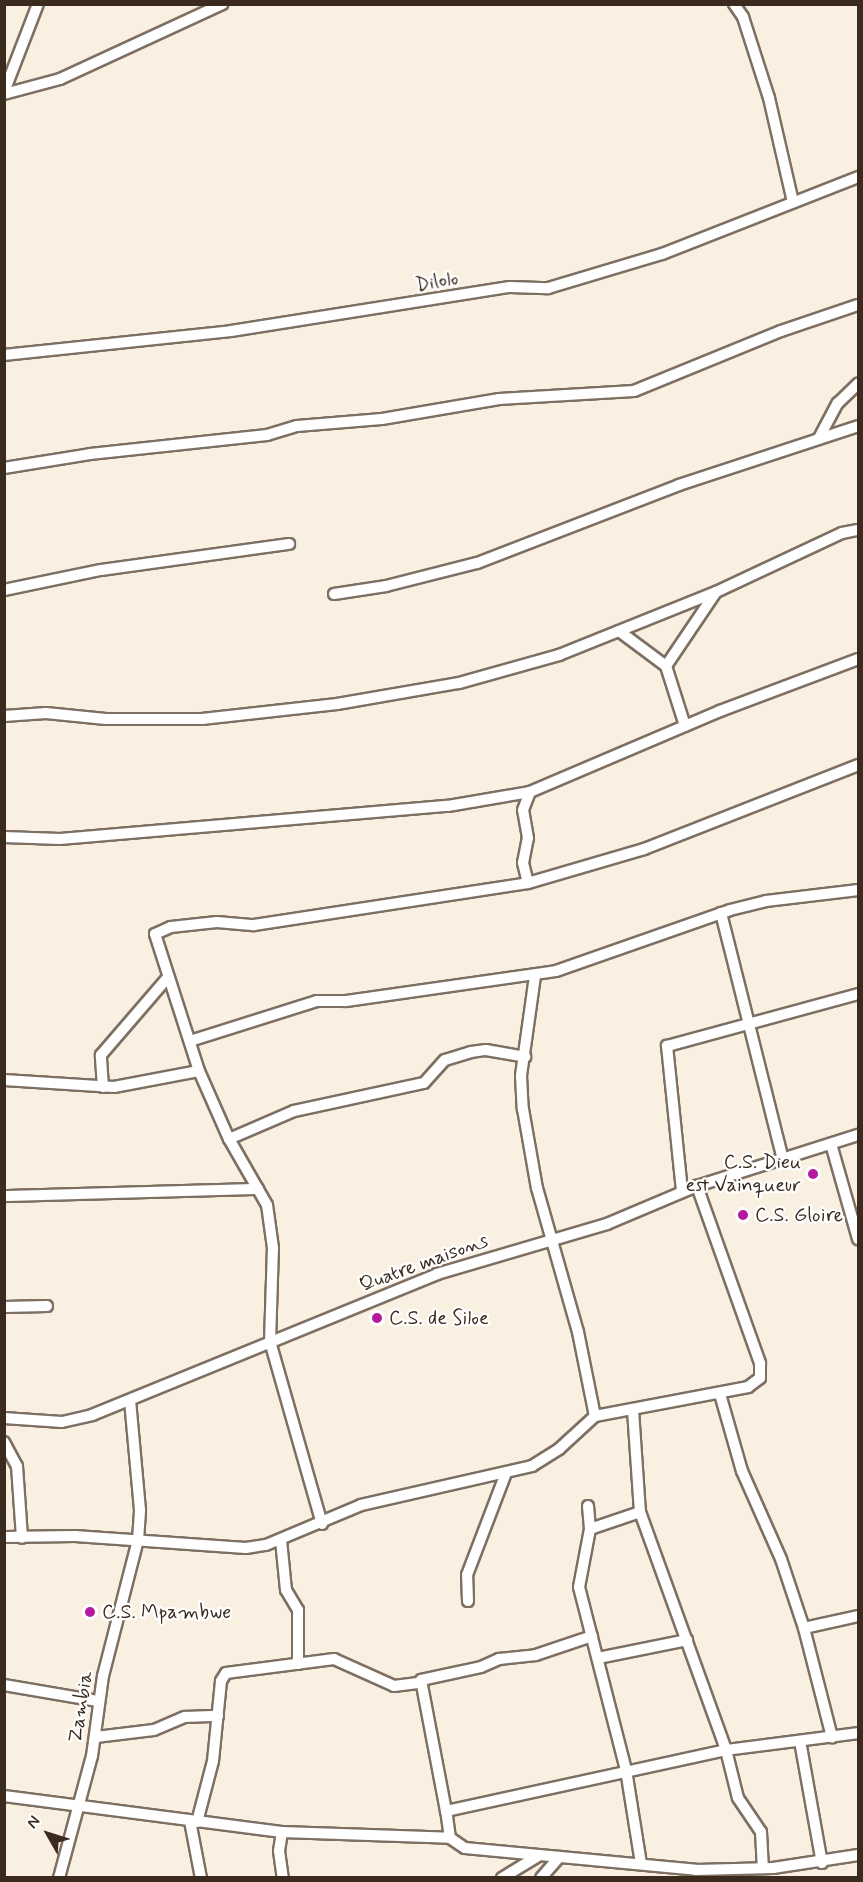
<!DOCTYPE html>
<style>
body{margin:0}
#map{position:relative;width:863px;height:1882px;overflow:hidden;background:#faf0e2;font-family:Mynerve,sans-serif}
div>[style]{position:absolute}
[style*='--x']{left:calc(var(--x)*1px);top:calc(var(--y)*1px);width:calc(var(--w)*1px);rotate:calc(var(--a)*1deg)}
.roads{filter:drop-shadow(2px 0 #7e6f63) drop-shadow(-2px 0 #7e6f63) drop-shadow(0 2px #7e6f63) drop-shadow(0 -2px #7e6f63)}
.minor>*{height:10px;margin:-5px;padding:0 5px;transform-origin:5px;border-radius:5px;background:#fff}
.dots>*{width:16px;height:16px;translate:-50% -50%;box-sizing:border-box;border:3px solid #fff;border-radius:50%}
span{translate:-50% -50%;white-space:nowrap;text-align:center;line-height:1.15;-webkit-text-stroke:4.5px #fff;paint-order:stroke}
.street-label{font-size:20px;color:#3b2a1e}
.poi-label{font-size:20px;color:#3b2a1e}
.right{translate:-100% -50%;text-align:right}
.left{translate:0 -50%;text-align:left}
.frame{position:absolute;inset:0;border:6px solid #3b2a1e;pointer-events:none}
.north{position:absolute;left:18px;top:1804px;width:60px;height:60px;-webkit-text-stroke:4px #fff;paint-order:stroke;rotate:309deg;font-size:16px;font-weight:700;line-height:24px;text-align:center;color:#3b2a1e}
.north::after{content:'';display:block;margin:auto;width:21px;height:27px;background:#3b2a1e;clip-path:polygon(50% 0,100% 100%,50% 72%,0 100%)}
</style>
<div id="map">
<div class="roads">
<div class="minor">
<div style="--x:734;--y:4;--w:16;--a:55"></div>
<div style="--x:743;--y:17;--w:85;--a:72.2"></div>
<div style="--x:769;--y:98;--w:107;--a:77"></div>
<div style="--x:4;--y:92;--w:94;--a:-68.9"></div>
<div style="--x:4;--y:94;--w:58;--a:-15"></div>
<div style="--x:60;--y:79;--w:179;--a:-24.8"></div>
<div style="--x:4;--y:355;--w:228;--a:-6"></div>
<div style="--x:231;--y:331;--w:282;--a:-9"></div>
<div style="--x:510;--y:287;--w:38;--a:2"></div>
<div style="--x:548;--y:288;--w:119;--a:-16.6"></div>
<div style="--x:662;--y:254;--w:211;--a:-21.4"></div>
<div style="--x:819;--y:438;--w:40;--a:-62"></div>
<div style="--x:838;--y:403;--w:28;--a:-44"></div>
<div style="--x:4;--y:468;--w:87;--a:-9.2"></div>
<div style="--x:90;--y:454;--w:178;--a:-6.1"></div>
<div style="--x:267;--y:435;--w:31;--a:-17"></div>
<div style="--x:297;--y:426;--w:85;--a:-4.7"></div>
<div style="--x:382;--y:419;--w:119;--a:-9.7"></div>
<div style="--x:499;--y:399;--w:135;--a:-3.4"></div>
<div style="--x:634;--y:391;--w:159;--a:-22.2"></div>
<div style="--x:781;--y:331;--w:81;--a:-18.7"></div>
<div style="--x:4;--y:590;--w:99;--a:-11.7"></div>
<div style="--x:101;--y:570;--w:190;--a:-7.9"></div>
<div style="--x:334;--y:594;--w:53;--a:-8.7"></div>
<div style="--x:386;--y:586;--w:94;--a:-14.2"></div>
<div style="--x:477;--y:563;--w:217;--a:-21.1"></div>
<div style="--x:679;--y:485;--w:188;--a:-18.2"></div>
<div style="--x:619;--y:631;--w:59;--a:36.7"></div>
<div style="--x:666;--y:666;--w:63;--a:72.4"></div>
<div style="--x:666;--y:666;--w:89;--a:-56"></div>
<div style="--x:4;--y:716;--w:42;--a:-4.1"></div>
<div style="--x:46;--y:713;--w:60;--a:5.7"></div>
<div style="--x:106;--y:719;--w:96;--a:0"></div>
<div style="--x:202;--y:719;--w:136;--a:-6.3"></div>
<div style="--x:337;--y:704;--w:124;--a:-9.8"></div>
<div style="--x:459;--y:683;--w:104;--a:-15.6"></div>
<div style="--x:559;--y:655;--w:169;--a:-21.9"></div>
<div style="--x:716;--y:592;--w:139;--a:-25.1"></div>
<div style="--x:842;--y:533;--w:16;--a:-11"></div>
<div style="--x:4;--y:837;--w:56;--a:2"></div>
<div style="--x:60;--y:839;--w:389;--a:-4.9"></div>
<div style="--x:448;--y:806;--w:83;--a:-9.7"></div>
<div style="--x:530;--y:792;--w:207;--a:-23.1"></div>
<div style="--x:720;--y:711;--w:147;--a:-20.6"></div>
<div style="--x:528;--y:883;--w:21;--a:-104"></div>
<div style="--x:523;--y:863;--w:25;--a:-79"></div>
<div style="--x:528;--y:838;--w:28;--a:-100"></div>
<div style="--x:523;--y:810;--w:19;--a:-69"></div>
<div style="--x:721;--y:913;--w:254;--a:75.9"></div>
<div style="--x:535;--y:976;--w:101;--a:98"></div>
<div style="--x:521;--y:1076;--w:33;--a:87"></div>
<div style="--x:523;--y:1109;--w:80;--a:80"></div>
<div style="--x:537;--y:1188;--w:150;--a:74.1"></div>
<div style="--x:578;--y:1332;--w:86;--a:78.6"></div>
<div style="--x:190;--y:1041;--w:133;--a:-17.5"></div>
<div style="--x:317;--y:1001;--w:29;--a:0"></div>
<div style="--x:346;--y:1001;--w:212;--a:-8.1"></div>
<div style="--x:556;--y:971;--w:184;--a:-19.3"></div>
<div style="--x:730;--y:910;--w:37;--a:-14"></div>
<div style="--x:766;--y:901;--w:93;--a:-6.8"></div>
<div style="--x:4;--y:1080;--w:110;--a:3.6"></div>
<div style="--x:114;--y:1087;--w:86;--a:-10.7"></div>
<div style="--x:103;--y:1087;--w:32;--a:-94"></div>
<div style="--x:101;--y:1055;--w:103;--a:-49.3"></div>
<div style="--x:229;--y:1139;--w:71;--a:-23.3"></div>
<div style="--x:294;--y:1111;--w:133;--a:-12.2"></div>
<div style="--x:424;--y:1083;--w:31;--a:-48"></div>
<div style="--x:445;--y:1060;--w:27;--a:-17"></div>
<div style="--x:471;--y:1052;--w:15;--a:-8"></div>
<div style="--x:486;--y:1050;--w:40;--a:10"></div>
<div style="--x:831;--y:1144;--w:99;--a:74.1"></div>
<div style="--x:682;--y:1191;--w:146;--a:-95.9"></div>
<div style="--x:667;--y:1046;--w:198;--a:-15.2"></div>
<div style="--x:4;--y:1196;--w:254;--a:-1.6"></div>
<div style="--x:4;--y:1307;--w:43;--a:-1.3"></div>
<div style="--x:720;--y:1394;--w:80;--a:74.1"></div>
<div style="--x:742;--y:1471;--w:96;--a:66.1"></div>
<div style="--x:781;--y:1559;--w:73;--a:71.6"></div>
<div style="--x:804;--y:1628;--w:113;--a:75.6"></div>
<div style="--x:633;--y:1410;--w:102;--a:86.1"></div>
<div style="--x:640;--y:1512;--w:253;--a:70.1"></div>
<div style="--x:726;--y:1750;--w:49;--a:76"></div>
<div style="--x:738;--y:1798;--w:41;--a:55.9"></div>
<div style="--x:761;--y:1832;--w:35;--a:87"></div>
<div style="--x:4;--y:1418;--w:58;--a:3.9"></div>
<div style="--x:62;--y:1422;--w:31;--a:-13"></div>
<div style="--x:92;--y:1415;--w:373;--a:-22.2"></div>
<div style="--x:437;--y:1274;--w:177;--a:-16.4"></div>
<div style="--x:607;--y:1224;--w:98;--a:-22.9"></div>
<div style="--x:697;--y:1186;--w:169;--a:-17.6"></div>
<div style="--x:4;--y:1442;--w:27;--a:62"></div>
<div style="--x:17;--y:1466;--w:72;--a:86"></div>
<div style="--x:588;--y:1506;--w:23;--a:85"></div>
<div style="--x:590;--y:1529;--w:59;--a:100.7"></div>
<div style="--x:579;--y:1587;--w:189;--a:75.6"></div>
<div style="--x:626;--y:1770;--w:95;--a:80.9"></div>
<div style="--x:322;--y:1524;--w:189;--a:-105.9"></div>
<div style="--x:270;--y:1342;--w:94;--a:-88.2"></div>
<div style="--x:273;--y:1248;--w:43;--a:-97.9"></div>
<div style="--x:267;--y:1205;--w:76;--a:-119.9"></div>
<div style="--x:229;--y:1139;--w:74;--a:-113.8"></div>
<div style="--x:199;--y:1071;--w:144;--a:-107.8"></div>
<div style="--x:155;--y:934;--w:17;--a:-24"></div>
<div style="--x:171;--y:927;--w:46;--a:-6.2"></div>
<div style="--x:217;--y:922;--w:37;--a:5"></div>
<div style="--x:254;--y:925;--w:277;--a:-8.7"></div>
<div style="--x:528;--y:883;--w:121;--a:-16.3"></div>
<div style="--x:644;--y:849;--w:230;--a:-21.4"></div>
<div style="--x:590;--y:1529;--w:53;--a:-18.8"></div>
<div style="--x:4;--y:1537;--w:71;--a:-0.8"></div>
<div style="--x:75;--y:1536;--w:171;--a:4"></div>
<div style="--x:246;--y:1548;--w:20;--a:-9"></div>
<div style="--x:266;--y:1545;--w:103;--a:-22.8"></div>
<div style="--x:361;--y:1505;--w:175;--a:-12.8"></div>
<div style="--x:532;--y:1466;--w:32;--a:-32"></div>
<div style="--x:559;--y:1449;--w:49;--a:-42.5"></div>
<div style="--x:595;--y:1416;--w:156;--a:-10.7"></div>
<div style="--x:748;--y:1387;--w:15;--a:-37"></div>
<div style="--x:760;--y:1378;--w:15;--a:-90"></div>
<div style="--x:760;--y:1363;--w:188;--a:-109.6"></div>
<div style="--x:281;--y:1540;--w:50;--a:84.3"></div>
<div style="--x:286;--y:1590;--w:23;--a:59"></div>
<div style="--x:298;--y:1610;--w:54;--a:90"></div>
<div style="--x:468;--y:1601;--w:26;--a:-92"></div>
<div style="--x:467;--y:1575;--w:109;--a:-69.1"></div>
<div style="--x:804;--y:1628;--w:55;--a:-12.5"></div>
<div style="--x:598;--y:1658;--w:91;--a:-11.4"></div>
<div style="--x:4;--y:1685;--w:95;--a:9.7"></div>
<div style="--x:96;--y:1737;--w:58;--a:-6.9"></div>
<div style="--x:154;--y:1730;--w:34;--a:-23"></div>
<div style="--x:185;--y:1717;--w:33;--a:-2"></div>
<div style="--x:800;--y:1741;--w:124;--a:79.8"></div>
<div style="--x:4;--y:1796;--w:280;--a:7.4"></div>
<div style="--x:282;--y:1832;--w:168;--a:2"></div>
<div style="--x:450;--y:1838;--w:18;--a:34"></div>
<div style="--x:465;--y:1848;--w:232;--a:5.4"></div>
<div style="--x:696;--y:1870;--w:77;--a:-1.5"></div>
<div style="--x:773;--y:1868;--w:86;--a:-8.7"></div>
<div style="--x:446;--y:1811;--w:133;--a:-100.8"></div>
<div style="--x:421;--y:1680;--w:61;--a:-12.2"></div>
<div style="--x:481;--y:1667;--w:20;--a:-24"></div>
<div style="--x:499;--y:1659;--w:37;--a:-6"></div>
<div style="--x:536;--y:1655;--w:59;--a:-18.7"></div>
<div style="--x:190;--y:1821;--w:58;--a:79.1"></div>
<div style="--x:197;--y:1822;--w:63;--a:-75.3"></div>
<div style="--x:213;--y:1761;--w:80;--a:-84.3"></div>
<div style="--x:221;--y:1681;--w:9;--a:-58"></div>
<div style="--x:226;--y:1673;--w:109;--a:-7.4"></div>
<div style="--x:334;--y:1659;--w:66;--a:24.2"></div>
<div style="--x:394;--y:1686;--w:26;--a:-7"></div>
<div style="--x:282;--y:1832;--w:19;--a:99"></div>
<div style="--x:279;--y:1851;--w:27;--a:82"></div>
<div style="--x:450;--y:1838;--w:27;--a:-98"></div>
<div style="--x:446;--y:1811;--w:287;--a:-12.3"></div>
<div style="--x:726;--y:1750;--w:133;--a:-7.3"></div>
<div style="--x:59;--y:1878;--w:126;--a:-74.9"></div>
<div style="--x:92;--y:1756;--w:81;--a:-82.2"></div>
<div style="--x:103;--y:1676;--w:140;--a:-75.6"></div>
<div style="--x:138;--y:1540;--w:30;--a:-86"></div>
<div style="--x:140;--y:1510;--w:109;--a:-95.2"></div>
<div style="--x:502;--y:1878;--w:42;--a:-31.4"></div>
<div style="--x:541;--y:1878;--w:28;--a:-49"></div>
</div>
</div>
<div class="dots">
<div style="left:813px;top:1174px;background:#b5179e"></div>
<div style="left:743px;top:1215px;background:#b5179e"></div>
<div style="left:377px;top:1318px;background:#b5179e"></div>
<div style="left:90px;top:1612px;background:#b5179e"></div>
</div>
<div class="street-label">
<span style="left:437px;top:282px;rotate:-10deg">Dilolo</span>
<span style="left:424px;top:1263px;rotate:-20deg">Quatre maisons</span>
<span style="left:81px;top:1707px;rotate:-81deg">Zambia</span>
</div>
<div class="poi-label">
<span class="right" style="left:801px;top:1174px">C.S. Dieu<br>est Vainqueur</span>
<span class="left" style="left:755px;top:1215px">C.S. Gloire</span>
<span class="left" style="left:389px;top:1318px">C.S. de Siloe</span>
<span class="left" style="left:102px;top:1612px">C.S. Mpambwe</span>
</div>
<div class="frame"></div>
<div class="north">N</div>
</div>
